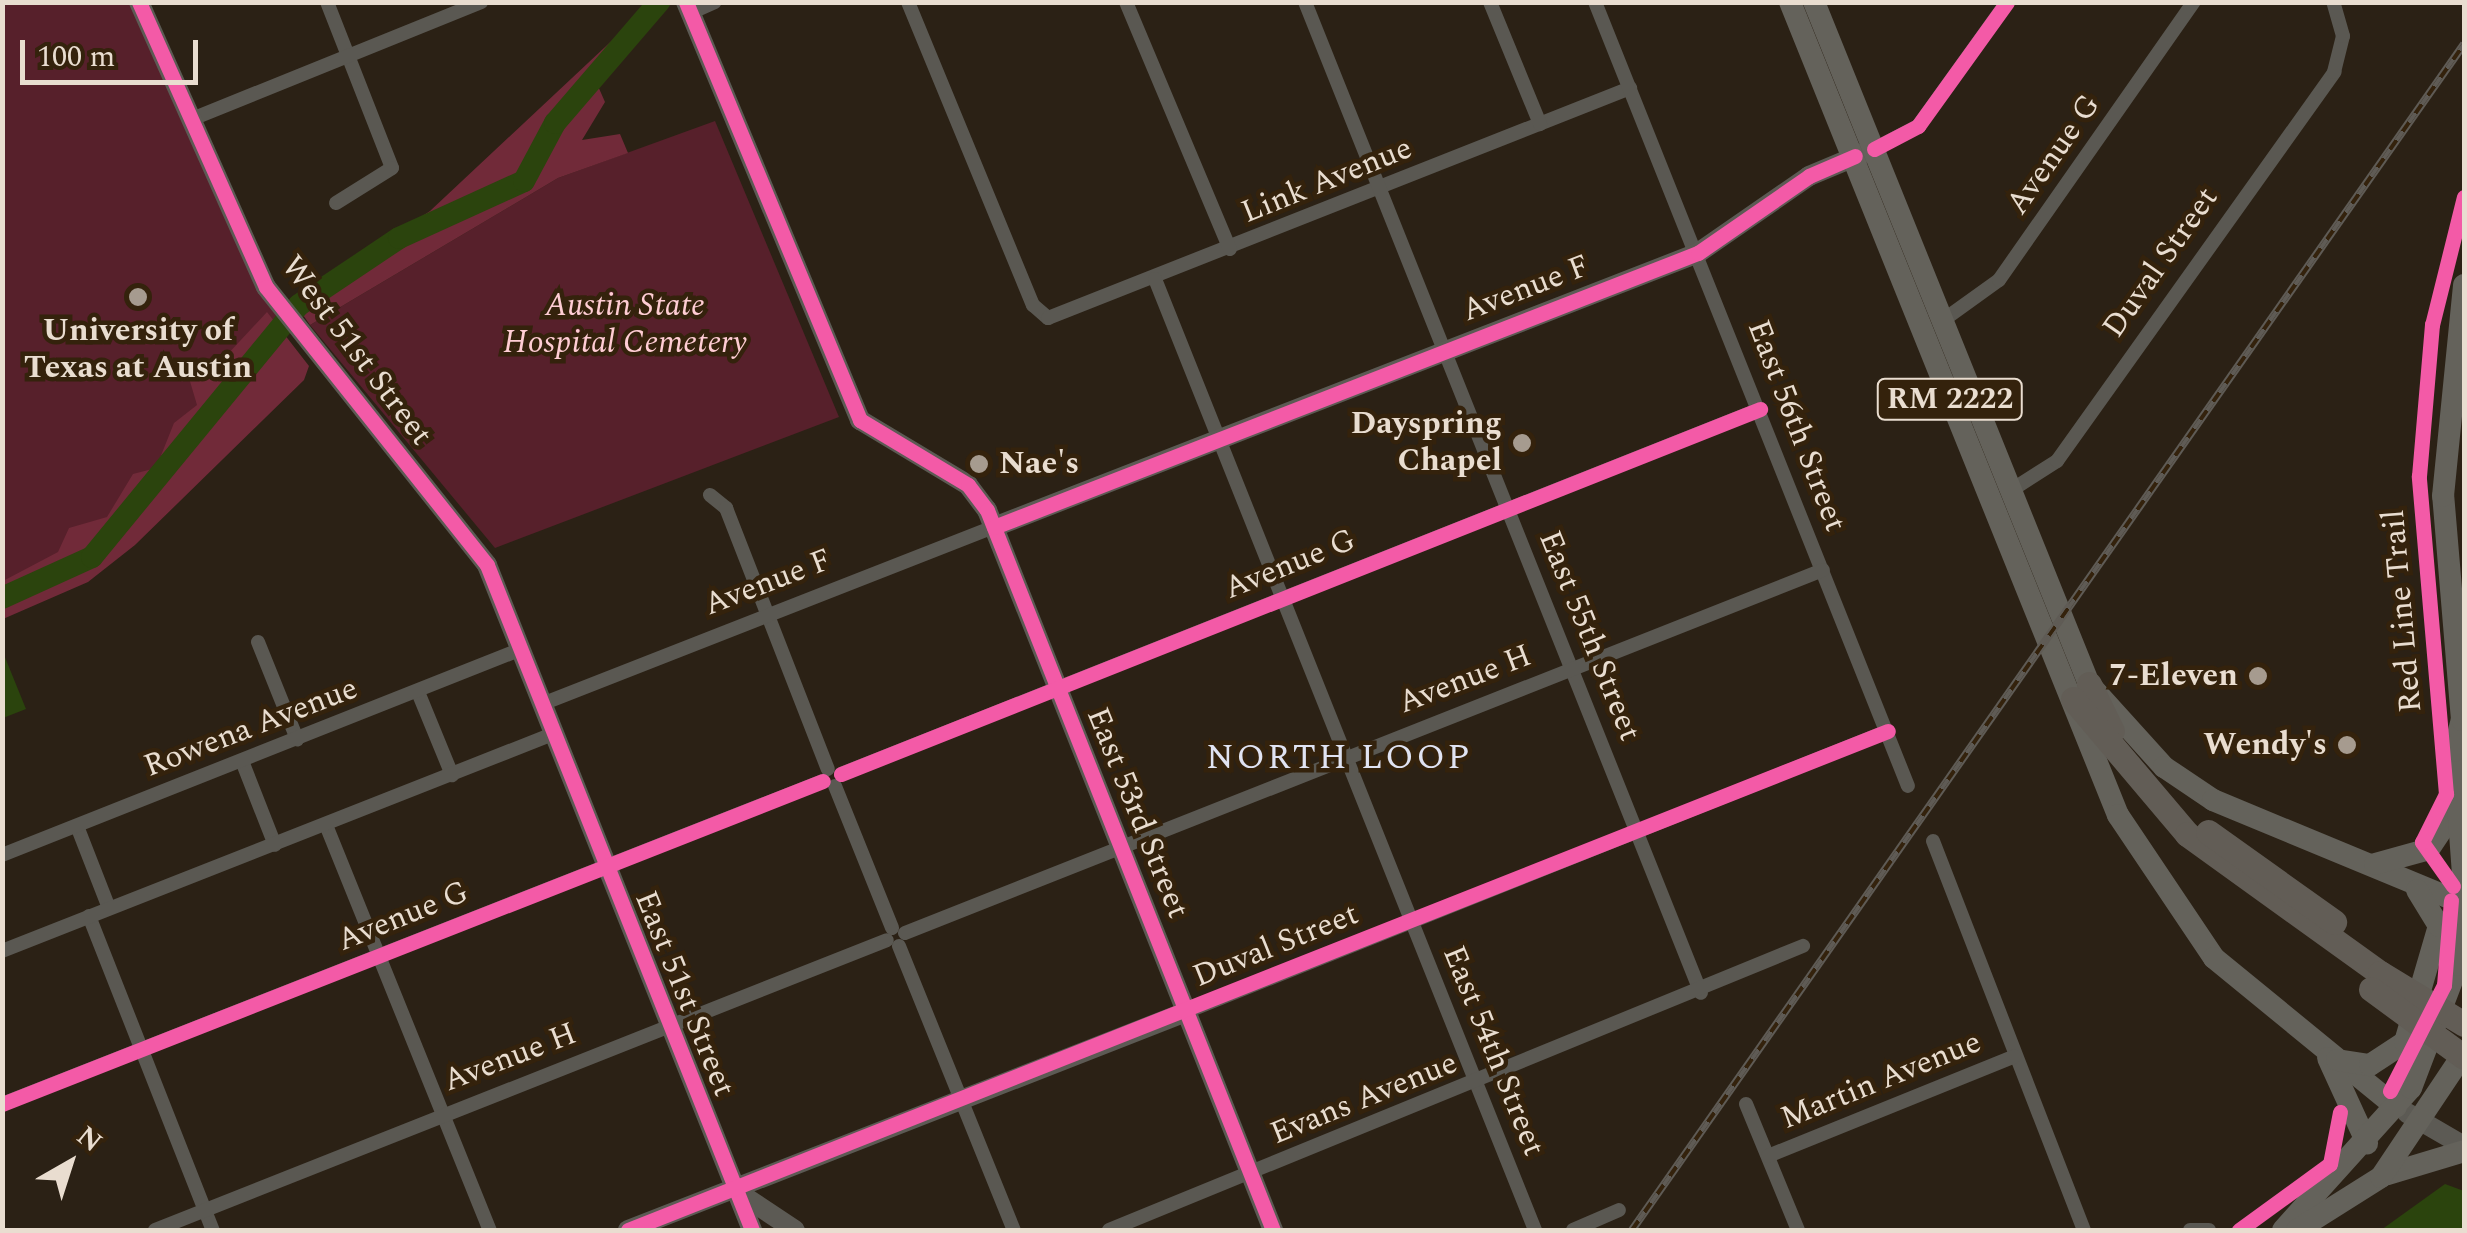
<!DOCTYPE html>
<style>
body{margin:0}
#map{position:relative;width:2467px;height:1233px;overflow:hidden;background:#2b2115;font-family:Spectral,serif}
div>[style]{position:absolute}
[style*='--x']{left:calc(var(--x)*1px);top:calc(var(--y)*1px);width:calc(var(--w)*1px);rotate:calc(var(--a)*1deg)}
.green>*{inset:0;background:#57202b}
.forest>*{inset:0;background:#712a39}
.water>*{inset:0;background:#2b440d}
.river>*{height:22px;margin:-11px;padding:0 11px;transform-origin:11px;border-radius:11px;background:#2b440d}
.street>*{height:14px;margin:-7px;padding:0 7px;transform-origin:7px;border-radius:7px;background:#5a5852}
.secondary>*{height:20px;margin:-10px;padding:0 10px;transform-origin:10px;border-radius:10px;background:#5c5a54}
.primary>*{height:22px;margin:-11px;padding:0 11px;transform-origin:11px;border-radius:11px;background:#64625b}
.highway>*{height:25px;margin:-12.5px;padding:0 12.5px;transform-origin:12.5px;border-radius:12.5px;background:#625d56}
.rail>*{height:8px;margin-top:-4px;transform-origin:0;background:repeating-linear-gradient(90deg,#34220c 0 11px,#5f5b55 0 22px);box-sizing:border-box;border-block:2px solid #5f5b55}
.highway-bridge>*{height:25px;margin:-12.5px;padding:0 12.5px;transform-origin:12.5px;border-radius:12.5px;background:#625d56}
.cycleway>*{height:15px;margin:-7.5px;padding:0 7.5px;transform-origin:7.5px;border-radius:7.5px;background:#f35aa7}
.dots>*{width:28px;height:28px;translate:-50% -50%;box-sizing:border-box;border:5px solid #34220c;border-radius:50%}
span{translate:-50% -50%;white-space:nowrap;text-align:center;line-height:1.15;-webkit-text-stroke:9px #34220c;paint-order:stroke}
.shield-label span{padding:2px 8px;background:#34220c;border:2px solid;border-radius:8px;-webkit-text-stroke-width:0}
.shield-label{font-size:30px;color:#e9ddd0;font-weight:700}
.street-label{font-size:32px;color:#e9ddd0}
.park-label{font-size:32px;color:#ffcdd4;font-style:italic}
.poi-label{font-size:32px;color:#e9ddd0;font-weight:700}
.right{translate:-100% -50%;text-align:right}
.left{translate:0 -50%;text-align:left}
.neighbourhood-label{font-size:35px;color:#e0e3f2;letter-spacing:2.5px}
.frame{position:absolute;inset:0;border:5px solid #e9ddd0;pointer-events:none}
.north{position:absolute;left:20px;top:1113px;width:100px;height:100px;-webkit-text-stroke:8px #34220c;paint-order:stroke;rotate:39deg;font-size:28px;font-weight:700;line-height:40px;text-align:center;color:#e9ddd0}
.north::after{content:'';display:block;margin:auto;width:35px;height:45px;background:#e9ddd0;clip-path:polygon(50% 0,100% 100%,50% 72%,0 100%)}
.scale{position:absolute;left:20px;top:40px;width:178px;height:45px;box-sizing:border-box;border:5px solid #e9ddd0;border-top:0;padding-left:12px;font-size:30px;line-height:35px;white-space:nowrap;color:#e9ddd0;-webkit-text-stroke:8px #34220c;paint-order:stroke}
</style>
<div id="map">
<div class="green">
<div style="clip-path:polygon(3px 3px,139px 3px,258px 272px,299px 329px,273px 338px,118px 530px,3px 598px)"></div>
<div style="clip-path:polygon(715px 121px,839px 417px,495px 548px,310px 325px,558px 178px)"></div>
</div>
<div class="forest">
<div style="clip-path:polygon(652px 3px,666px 3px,594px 77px,605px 102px,582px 140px,620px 134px,628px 153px,558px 178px,310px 325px,294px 302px,430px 211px)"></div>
<div style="clip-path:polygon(267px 312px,309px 366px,304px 380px,135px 545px,88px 582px,3px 619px,3px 581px,58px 552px,69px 528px,107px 517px,133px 474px,156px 468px,174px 423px,197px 405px,189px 378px,226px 356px)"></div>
</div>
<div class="water">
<div style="clip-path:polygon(2px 650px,26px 709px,3px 718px,2px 718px)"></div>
<div style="clip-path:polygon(2445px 1184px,2464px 1191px,2464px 1230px,2381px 1230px)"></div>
</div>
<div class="river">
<div style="--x:2;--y:598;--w:99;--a:-24.5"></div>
<div style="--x:92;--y:557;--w:326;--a:-50.6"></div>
<div style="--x:299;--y:305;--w:120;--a:-33.8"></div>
<div style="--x:399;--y:238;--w:137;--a:-24.5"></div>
<div style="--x:524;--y:181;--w:66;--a:-61.9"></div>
<div style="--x:555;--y:123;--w:160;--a:-49.3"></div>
</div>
<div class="street">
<div style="--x:327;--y:2;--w:178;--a:68.6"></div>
<div style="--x:392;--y:168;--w:66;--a:148"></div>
<div style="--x:908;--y:2;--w:328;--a:67.6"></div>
<div style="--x:1033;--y:305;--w:20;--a:41"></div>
<div style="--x:1048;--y:318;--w:626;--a:-21.56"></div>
<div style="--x:1126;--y:2;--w:268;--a:67.2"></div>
<div style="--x:1305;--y:2;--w:1067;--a:68.22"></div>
<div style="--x:1490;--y:2;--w:132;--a:67.7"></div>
<div style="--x:1595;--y:2;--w:844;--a:68.24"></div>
<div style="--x:690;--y:13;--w:27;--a:-24"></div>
<div style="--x:192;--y:119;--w:312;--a:-22"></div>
<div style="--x:1874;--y:149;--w:50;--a:-27.6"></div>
<div style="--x:1918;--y:126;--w:153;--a:-54.3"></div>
<div style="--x:1155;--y:279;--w:1024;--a:68.22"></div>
<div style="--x:1942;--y:321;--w:70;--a:-35.7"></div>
<div style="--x:1999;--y:280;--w:340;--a:-55"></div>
<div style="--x:2010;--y:491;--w:56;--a:-32.6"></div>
<div style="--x:2057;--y:461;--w:478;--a:-54.5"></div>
<div style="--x:2334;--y:72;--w:37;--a:-76"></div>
<div style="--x:2343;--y:36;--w:35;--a:-106"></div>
<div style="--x:710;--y:495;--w:21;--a:39"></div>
<div style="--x:726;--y:508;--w:280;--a:68.7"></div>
<div style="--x:258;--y:642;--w:105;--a:68.1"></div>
<div style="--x:418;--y:692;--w:90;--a:67.7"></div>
<div style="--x:542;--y:704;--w:485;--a:-21.4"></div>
<div style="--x:242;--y:761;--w:90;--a:68.6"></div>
<div style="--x:841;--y:774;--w:989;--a:-21.66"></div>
<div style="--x:835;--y:786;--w:153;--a:68.1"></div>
<div style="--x:326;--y:825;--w:437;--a:68"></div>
<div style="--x:77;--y:826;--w:88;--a:68.7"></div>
<div style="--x:1933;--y:841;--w:417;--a:68.8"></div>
<div style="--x:2;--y:855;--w:556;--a:-21.63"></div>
<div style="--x:89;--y:916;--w:338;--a:68.5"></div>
<div style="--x:905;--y:933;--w:987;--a:-21.58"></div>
<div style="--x:899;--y:946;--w:306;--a:68"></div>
<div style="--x:2;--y:951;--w:592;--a:-21.5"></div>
<div style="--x:1186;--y:1012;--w:756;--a:-21.82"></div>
<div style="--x:2;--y:1104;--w:882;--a:-21.48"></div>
<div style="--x:1746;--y:1104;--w:136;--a:67.6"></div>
<div style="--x:1768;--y:1156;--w:266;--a:-22"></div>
<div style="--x:155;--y:1230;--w:787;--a:-21.61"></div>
<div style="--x:1109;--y:1230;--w:750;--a:-22.26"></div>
<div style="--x:1573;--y:1230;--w:50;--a:-23.5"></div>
<div style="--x:2190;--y:1230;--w:19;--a:0"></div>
</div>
<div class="secondary">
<div style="--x:139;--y:2;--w:312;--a:66"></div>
<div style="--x:266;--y:287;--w:355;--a:51.5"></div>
<div style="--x:487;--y:565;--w:716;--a:68.27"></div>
<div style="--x:686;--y:2;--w:453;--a:67.4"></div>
<div style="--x:860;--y:420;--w:126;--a:31"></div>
<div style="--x:968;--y:485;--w:31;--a:53"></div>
<div style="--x:987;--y:510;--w:775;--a:68.34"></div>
<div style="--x:994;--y:527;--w:755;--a:-21.27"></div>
<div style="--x:1698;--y:253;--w:135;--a:-34.7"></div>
<div style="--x:1809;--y:176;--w:62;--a:-22.8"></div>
<div style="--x:2407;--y:1113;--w:66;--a:30.1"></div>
<div style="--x:739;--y:1193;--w:67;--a:33.5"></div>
<div style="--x:628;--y:1230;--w:599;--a:-21.34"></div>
</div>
<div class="primary">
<div style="--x:1790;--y:2;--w:877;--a:68.03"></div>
<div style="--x:2118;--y:815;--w:172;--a:56.1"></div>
<div style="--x:2214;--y:958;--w:235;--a:39.3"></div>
<div style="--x:1814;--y:2;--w:735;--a:68.04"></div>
<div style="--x:2089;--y:684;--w:112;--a:47.9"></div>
<div style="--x:2164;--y:767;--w:59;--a:34"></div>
<div style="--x:2213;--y:800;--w:272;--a:22.5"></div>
<div style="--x:2375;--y:864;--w:56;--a:-15.5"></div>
<div style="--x:2429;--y:849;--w:54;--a:-56.3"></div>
<div style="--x:2328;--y:1058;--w:94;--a:65.4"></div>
<div style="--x:2337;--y:1060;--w:33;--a:9"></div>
<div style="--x:2370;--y:1065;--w:42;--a:-33.3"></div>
<div style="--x:2405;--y:1042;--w:121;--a:-73.7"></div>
<div style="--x:2439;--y:926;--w:42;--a:-121.4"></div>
<div style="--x:2388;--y:1174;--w:79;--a:-16.8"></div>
<div style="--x:2283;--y:1230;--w:191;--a:-48"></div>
<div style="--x:2411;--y:1088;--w:132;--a:-69.1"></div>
<div style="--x:2458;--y:965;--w:77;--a:-85.5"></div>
<div style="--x:2464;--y:888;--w:137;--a:-94.2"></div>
<div style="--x:2454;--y:751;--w:32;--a:-76"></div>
<div style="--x:2462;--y:720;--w:225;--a:-94.8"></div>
<div style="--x:2443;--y:496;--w:212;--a:-84.3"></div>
<div style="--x:2297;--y:1230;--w:99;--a:-32.2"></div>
<div style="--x:2381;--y:1177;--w:149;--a:-56.2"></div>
</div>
<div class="highway">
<div style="--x:2089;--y:684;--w:52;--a:63.9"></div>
<div style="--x:2073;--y:699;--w:177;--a:49.8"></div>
<div style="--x:2187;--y:834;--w:238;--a:35.8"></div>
<div style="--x:2208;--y:832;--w:155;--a:35.5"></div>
</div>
<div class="rail">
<div style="--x:1632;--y:1230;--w:1449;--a:-54.95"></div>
</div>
<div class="highway-bridge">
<div style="--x:2380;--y:973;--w:98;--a:31.3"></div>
<div style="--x:2371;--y:989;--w:115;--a:36.2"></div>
</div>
<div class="cycleway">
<div style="--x:139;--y:2;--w:312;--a:66"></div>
<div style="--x:266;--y:287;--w:355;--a:51.5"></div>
<div style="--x:487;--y:565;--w:716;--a:68.27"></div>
<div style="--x:686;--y:2;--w:453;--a:67.4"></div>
<div style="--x:860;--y:420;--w:126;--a:31"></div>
<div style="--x:968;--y:485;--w:31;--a:53"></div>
<div style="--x:987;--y:510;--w:775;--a:68.34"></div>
<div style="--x:1874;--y:149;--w:50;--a:-27.6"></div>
<div style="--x:1918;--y:126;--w:153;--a:-54.3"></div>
<div style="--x:994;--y:527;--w:755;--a:-21.27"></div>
<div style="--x:1698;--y:253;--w:135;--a:-34.7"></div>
<div style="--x:1809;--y:176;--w:50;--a:-23.5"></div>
<div style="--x:841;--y:774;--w:989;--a:-21.66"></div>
<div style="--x:2453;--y:886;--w:54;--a:-125.2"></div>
<div style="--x:2422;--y:842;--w:54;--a:-63.4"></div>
<div style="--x:2446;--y:794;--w:319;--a:-94.9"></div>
<div style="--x:2419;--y:476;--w:152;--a:-85.1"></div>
<div style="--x:2432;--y:325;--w:132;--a:-76"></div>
<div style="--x:2390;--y:1091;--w:119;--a:-63"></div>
<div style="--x:2444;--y:985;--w:85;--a:-85.3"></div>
<div style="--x:2;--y:1104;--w:882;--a:-21.48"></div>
<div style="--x:628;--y:1230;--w:1355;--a:-21.61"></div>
<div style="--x:2239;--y:1230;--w:112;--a:-36"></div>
<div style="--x:2330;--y:1164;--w:53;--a:-79.1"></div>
</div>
<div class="dots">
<div style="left:138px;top:297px;background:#a69b8f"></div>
<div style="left:1522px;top:443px;background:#a69b8f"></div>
<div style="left:979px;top:464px;background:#a69b8f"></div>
<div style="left:2258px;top:676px;background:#a69b8f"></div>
<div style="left:2347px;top:745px;background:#a69b8f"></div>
</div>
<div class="shield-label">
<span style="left:1950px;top:399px">RM 2222</span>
</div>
<div class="street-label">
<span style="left:2054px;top:155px;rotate:-55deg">Avenue G</span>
<span style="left:1327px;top:181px;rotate:-22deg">Link Avenue</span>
<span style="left:2161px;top:263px;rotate:-55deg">Duval Street</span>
<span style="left:1526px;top:289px;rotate:-21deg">Avenue F</span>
<span style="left:356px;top:351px;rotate:53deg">West 51st Street</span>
<span style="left:1796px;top:426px;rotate:69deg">East 56th Street</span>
<span style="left:1290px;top:565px;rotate:-22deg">Avenue G</span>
<span style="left:768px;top:583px;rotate:-21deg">Avenue F</span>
<span style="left:2403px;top:611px;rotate:-95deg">Red Line Trail</span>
<span style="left:1589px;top:636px;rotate:68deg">East 55th Street</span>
<span style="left:1465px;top:680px;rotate:-21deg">Avenue H</span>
<span style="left:251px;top:728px;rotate:-21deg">Rowena Avenue</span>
<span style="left:1137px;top:813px;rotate:68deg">East 53rd Street</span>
<span style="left:403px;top:917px;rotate:-22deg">Avenue G</span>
<span style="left:1276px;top:946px;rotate:-22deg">Duval Street</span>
<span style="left:684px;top:994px;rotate:68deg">East 51st Street</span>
<span style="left:1493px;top:1051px;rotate:68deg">East 54th Street</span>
<span style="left:510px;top:1058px;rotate:-21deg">Avenue H</span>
<span style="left:1881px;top:1081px;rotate:-22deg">Martin Avenue</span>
<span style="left:1364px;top:1099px;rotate:-22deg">Evans Avenue</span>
</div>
<div class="park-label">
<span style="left:625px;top:325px">Austin State<br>Hospital Cemetery</span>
</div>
<div class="poi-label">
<span style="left:138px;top:350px">University of<br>Texas at Austin</span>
<span class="right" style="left:1502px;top:443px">Dayspring<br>Chapel</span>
<span class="left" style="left:999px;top:464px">Nae's</span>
<span class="right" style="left:2238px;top:676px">7-Eleven</span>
<span class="right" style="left:2327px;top:745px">Wendy's</span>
</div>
<div class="neighbourhood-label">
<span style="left:1339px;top:758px">NORTH LOOP</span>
</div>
<div class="frame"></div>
<div class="north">N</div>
<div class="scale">100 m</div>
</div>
